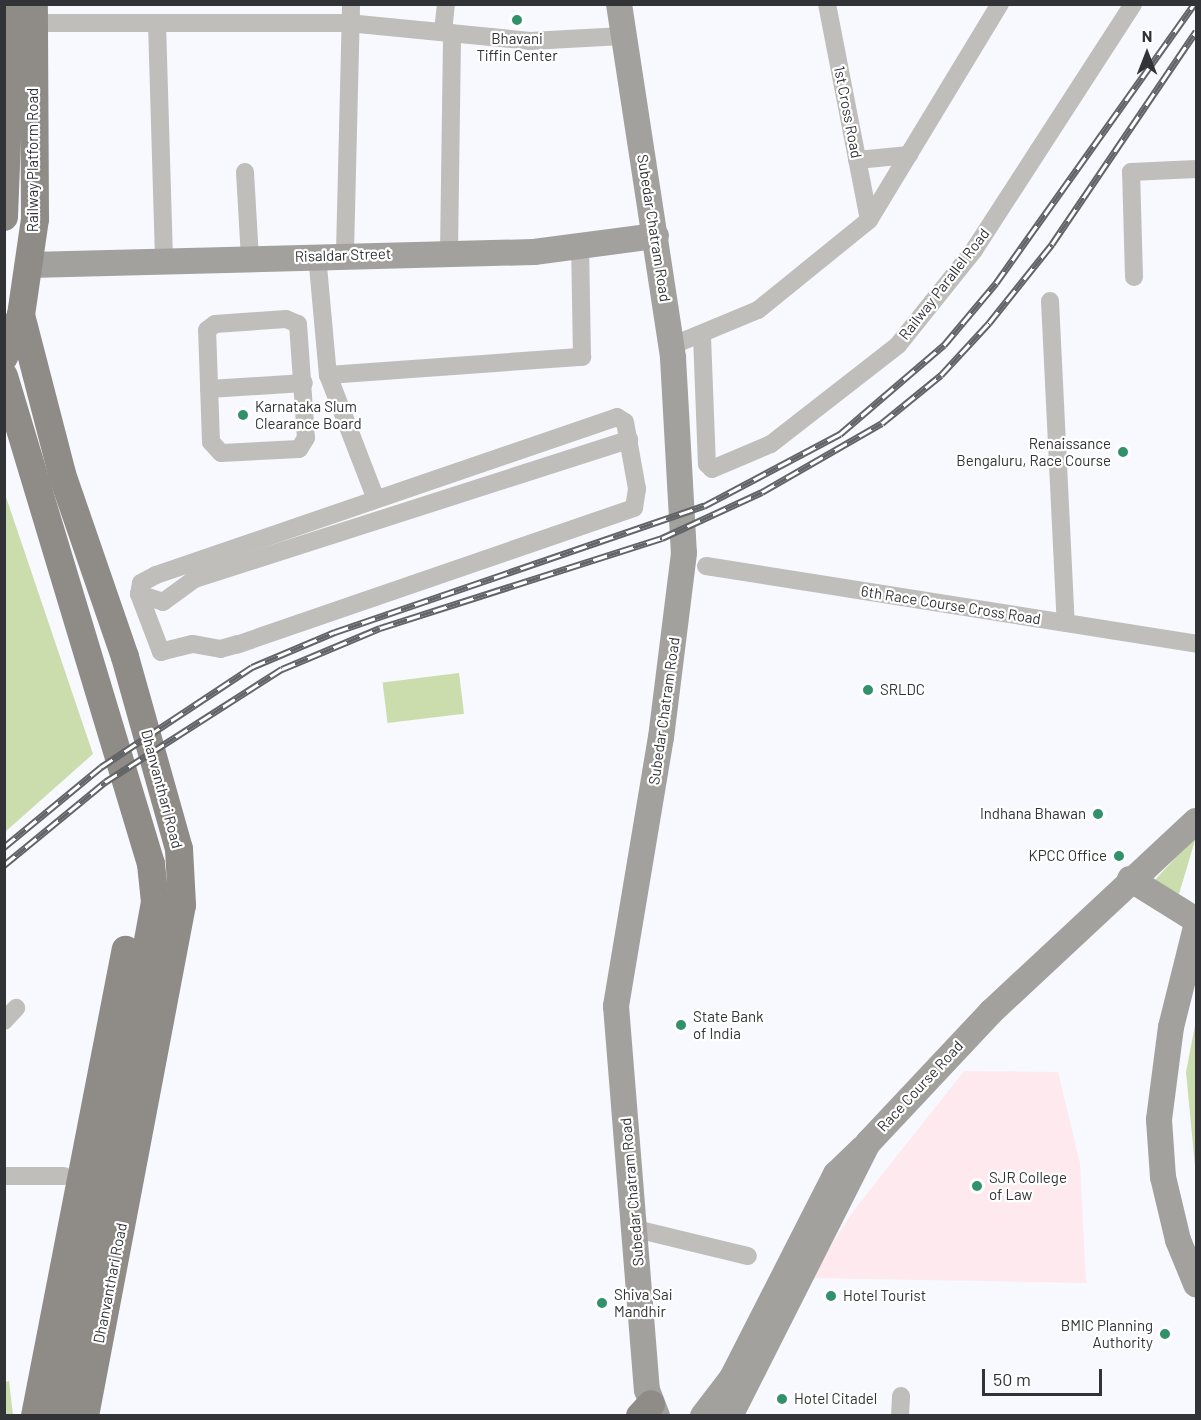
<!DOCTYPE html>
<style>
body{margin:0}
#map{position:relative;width:1201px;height:1420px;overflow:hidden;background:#f7f9ff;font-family:Barlow,sans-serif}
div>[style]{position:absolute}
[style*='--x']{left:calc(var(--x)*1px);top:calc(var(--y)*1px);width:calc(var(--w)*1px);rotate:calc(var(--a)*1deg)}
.education>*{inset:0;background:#fee9ee}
.green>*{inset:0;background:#cbddad;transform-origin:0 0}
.street>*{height:18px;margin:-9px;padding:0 9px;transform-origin:9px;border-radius:9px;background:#c0bebb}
.secondary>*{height:26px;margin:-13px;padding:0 13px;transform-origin:13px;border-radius:13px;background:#a3a19d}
.primary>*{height:28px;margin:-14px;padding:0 14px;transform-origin:14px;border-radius:14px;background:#8f8c87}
.rail>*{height:7px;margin-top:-3.5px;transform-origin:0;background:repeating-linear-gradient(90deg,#fff 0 14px,#626467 0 28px);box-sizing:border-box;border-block:2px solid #626467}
.dots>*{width:16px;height:16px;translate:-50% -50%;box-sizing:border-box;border:3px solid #fff;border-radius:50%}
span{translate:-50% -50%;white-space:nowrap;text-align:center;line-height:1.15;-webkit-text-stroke:4.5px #fff;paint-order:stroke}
.poi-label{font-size:15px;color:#323336}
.left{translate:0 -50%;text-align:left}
.right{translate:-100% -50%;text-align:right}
.street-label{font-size:15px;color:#323336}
.frame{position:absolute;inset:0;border:6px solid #323336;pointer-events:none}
.north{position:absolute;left:1117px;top:24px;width:60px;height:60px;-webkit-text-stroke:4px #fff;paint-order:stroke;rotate:0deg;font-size:16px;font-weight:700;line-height:24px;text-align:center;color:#323336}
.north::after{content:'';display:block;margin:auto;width:21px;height:27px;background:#323336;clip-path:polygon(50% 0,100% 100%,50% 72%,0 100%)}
.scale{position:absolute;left:982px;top:1369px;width:120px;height:27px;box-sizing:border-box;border:3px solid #323336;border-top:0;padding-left:8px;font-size:18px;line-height:21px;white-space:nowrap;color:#323336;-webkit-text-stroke:4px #fff;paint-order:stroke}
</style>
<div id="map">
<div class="education">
<div style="clip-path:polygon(964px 1071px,1058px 1072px,1080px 1163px,1086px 1283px,810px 1278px,854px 1210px)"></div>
</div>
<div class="green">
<div style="clip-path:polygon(5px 494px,93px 754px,5px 832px,4px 832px)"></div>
<div style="left:459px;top:673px;width:41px;height:77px;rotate:83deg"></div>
<div style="clip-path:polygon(1196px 837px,1179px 894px,1154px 881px,1163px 871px)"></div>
<div style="clip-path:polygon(1196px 1020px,1196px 1177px,1186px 1072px)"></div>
<div style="clip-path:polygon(9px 1381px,13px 1415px,5px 1415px,5px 1382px)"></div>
</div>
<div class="street">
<div style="--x:827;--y:4;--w:220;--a:79"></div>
<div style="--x:34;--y:23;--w:314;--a:0"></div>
<div style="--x:348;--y:23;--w:183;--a:5.6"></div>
<div style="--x:530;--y:41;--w:93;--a:-3.1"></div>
<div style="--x:157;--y:23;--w:236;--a:88.3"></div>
<div style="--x:443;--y:32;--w:28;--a:-84"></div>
<div style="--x:857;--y:160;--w:52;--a:-5.5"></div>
<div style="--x:245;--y:172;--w:87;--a:86.7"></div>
<div style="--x:345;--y:253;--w:249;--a:-88.6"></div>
<div style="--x:449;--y:253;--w:220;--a:-89.2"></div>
<div style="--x:317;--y:255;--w:121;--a:84.8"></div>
<div style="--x:328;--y:375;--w:131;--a:68.9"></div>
<div style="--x:1134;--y:277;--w:105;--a:-91.6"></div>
<div style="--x:1131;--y:172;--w:65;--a:-2.6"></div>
<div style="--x:1050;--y:301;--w:322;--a:87.2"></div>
<div style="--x:286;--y:319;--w:13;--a:23"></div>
<div style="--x:298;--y:324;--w:114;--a:86"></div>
<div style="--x:306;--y:438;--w:13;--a:122"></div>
<div style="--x:299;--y:449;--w:78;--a:177.1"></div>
<div style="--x:221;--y:453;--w:15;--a:-132"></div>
<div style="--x:211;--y:442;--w:112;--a:-92"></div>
<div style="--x:207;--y:330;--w:10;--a:-37"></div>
<div style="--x:215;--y:324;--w:71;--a:-4"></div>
<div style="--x:702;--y:336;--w:128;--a:87.8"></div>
<div style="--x:707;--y:464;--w:7;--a:45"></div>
<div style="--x:712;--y:469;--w:64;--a:-23"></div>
<div style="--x:771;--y:444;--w:161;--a:-37.9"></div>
<div style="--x:898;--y:345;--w:122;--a:-51.3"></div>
<div style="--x:974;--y:250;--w:293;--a:-57.1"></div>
<div style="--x:671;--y:346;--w:94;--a:-22.5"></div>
<div style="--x:758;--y:310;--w:143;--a:-39"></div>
<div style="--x:869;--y:220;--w:253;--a:-58.8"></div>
<div style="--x:328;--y:375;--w:255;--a:-4.1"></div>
<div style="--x:582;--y:357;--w:110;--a:-91"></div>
<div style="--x:209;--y:389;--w:95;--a:-3.6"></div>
<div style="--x:617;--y:417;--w:9;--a:32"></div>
<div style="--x:625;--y:422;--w:68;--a:79.8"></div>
<div style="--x:637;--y:489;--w:19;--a:99"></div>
<div style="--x:634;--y:508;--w:419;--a:161"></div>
<div style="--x:238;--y:644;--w:18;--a:164"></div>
<div style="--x:221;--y:649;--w:29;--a:-170"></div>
<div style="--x:192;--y:644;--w:32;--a:166"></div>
<div style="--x:161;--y:652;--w:62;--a:-110.8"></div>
<div style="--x:139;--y:594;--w:11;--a:-80"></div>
<div style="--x:141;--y:583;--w:17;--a:-28"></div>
<div style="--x:156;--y:575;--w:487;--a:-18.9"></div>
<div style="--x:706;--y:566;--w:496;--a:9"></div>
<div style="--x:139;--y:594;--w:25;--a:18"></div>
<div style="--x:163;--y:602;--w:39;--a:-36"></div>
<div style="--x:195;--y:579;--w:456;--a:-17.8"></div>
<div style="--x:4;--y:1021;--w:18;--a:-47"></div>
<div style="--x:4;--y:1176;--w:60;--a:0"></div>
<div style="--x:636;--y:1229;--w:115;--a:13.6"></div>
<div style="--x:900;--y:1416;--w:20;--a:-87"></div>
</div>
<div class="secondary">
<div style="--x:619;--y:4;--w:358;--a:81.3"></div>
<div style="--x:673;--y:358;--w:195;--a:86.8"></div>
<div style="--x:684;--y:553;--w:185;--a:97.1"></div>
<div style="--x:661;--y:737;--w:273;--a:99.5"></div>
<div style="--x:616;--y:1006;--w:385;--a:85.4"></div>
<div style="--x:647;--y:1390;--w:28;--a:69"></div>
<div style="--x:30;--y:265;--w:504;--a:-1.48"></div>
<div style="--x:534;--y:252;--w:123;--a:-7.5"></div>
<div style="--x:1130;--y:879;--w:78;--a:31.8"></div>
<div style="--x:1196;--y:927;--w:103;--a:104"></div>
<div style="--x:1171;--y:1027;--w:94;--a:97.4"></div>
<div style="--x:1159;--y:1120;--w:57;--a:86"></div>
<div style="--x:1163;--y:1177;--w:65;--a:76.6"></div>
<div style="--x:1178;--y:1240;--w:48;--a:67.8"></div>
<div style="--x:703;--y:1416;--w:48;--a:-52.7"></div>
<div style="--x:732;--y:1378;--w:229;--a:-63"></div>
<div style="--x:836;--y:1174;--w:36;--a:-44"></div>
<div style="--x:730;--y:1416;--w:306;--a:-63.2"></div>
<div style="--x:868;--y:1143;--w:180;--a:-46.8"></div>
<div style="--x:991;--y:1012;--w:280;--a:-43"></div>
</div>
<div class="primary">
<div style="--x:4;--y:217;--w:213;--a:-87.8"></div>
<div style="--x:21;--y:315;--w:164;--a:75.5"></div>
<div style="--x:62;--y:474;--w:194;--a:71"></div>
<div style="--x:125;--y:657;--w:199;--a:74.3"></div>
<div style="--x:179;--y:849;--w:56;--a:86.9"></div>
<div style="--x:182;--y:905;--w:520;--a:100.75"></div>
<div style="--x:4;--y:357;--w:45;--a:-68"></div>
<div style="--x:21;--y:315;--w:97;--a:-81.7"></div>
<div style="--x:35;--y:219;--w:215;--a:-90.3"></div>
<div style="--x:4;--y:376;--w:510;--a:73.24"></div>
<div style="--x:151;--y:864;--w:38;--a:84"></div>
<div style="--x:155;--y:902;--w:523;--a:100.36"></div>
<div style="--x:35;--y:1416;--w:475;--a:-79"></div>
<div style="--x:640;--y:1416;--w:16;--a:-47"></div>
</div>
<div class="rail">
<div style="--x:4;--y:847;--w:126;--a:-39.5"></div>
<div style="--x:101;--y:767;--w:181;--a:-33.5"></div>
<div style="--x:252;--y:667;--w:90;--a:-22.9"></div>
<div style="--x:335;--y:632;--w:390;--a:-18.9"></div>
<div style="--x:704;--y:506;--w:154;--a:-27.9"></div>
<div style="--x:840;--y:434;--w:137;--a:-40.6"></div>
<div style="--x:944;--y:345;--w:81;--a:-50"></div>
<div style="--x:996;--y:283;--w:342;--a:-54.6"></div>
<div style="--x:4;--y:865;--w:131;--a:-39.4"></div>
<div style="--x:105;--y:782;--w:210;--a:-32.6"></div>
<div style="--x:282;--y:669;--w:106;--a:-22.7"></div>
<div style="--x:380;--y:628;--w:296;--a:-17.7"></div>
<div style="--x:662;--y:538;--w:110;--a:-24.7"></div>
<div style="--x:762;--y:492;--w:138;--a:-29.9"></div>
<div style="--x:882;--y:423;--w:76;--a:-39.1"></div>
<div style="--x:941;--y:375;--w:71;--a:-47.3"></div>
<div style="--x:989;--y:323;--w:101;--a:-51.4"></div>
<div style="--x:1052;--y:244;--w:257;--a:-55.9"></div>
</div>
<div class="dots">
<div style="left:517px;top:20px;background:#30916a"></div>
<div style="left:243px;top:415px;background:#30916a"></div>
<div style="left:1123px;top:452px;background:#30916a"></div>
<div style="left:868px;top:690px;background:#30916a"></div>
<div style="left:1098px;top:814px;background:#30916a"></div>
<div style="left:1119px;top:856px;background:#30916a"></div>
<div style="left:681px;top:1025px;background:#30916a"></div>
<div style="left:977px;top:1186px;background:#30916a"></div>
<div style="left:831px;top:1296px;background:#30916a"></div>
<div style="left:602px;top:1303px;background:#30916a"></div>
<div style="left:1165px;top:1334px;background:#30916a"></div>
<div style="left:782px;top:1399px;background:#30916a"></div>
</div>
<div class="poi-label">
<span style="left:517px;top:47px">Bhavani<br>Tiffin Center</span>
<span class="left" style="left:255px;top:415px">Karnataka Slum<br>Clearance Board</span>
<span class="right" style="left:1111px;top:452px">Renaissance<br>Bengaluru, Race Course</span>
<span class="left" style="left:880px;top:690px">SRLDC</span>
<span class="right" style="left:1086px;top:814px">Indhana Bhawan</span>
<span class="right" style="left:1107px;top:856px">KPCC Office</span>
<span class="left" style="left:693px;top:1025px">State Bank<br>of India</span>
<span class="left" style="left:989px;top:1186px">SJR College<br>of Law</span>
<span class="left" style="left:614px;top:1303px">Shiva Sai<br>Mandhir</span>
<span class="left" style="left:843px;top:1296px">Hotel Tourist</span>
<span class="right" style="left:1153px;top:1334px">BMIC Planning<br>Authority</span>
<span class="left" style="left:794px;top:1399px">Hotel Citadel</span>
</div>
<div class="street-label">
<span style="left:848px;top:112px;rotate:79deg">1st Cross Road</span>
<span style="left:33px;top:160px;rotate:-90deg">Railway Platform Road</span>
<span style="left:654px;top:228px;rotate:81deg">Subedar Chatram Road</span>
<span style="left:343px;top:255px;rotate:-2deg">Risaldar Street</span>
<span style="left:944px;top:284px;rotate:-52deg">Railway Parallel Road</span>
<span style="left:951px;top:605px;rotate:9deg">6th Race Course Cross Road</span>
<span style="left:664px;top:711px;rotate:-82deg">Subedar Chatram Road</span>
<span style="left:162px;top:789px;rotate:75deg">Dhanvanthari Road</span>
<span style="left:920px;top:1086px;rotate:-47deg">Race Course Road</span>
<span style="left:632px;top:1192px;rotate:-95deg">Subedar Chatram Road</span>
<span style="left:110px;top:1283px;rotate:-79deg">Dhanvanthari Road</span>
</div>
<div class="frame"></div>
<div class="north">N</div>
<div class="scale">50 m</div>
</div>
